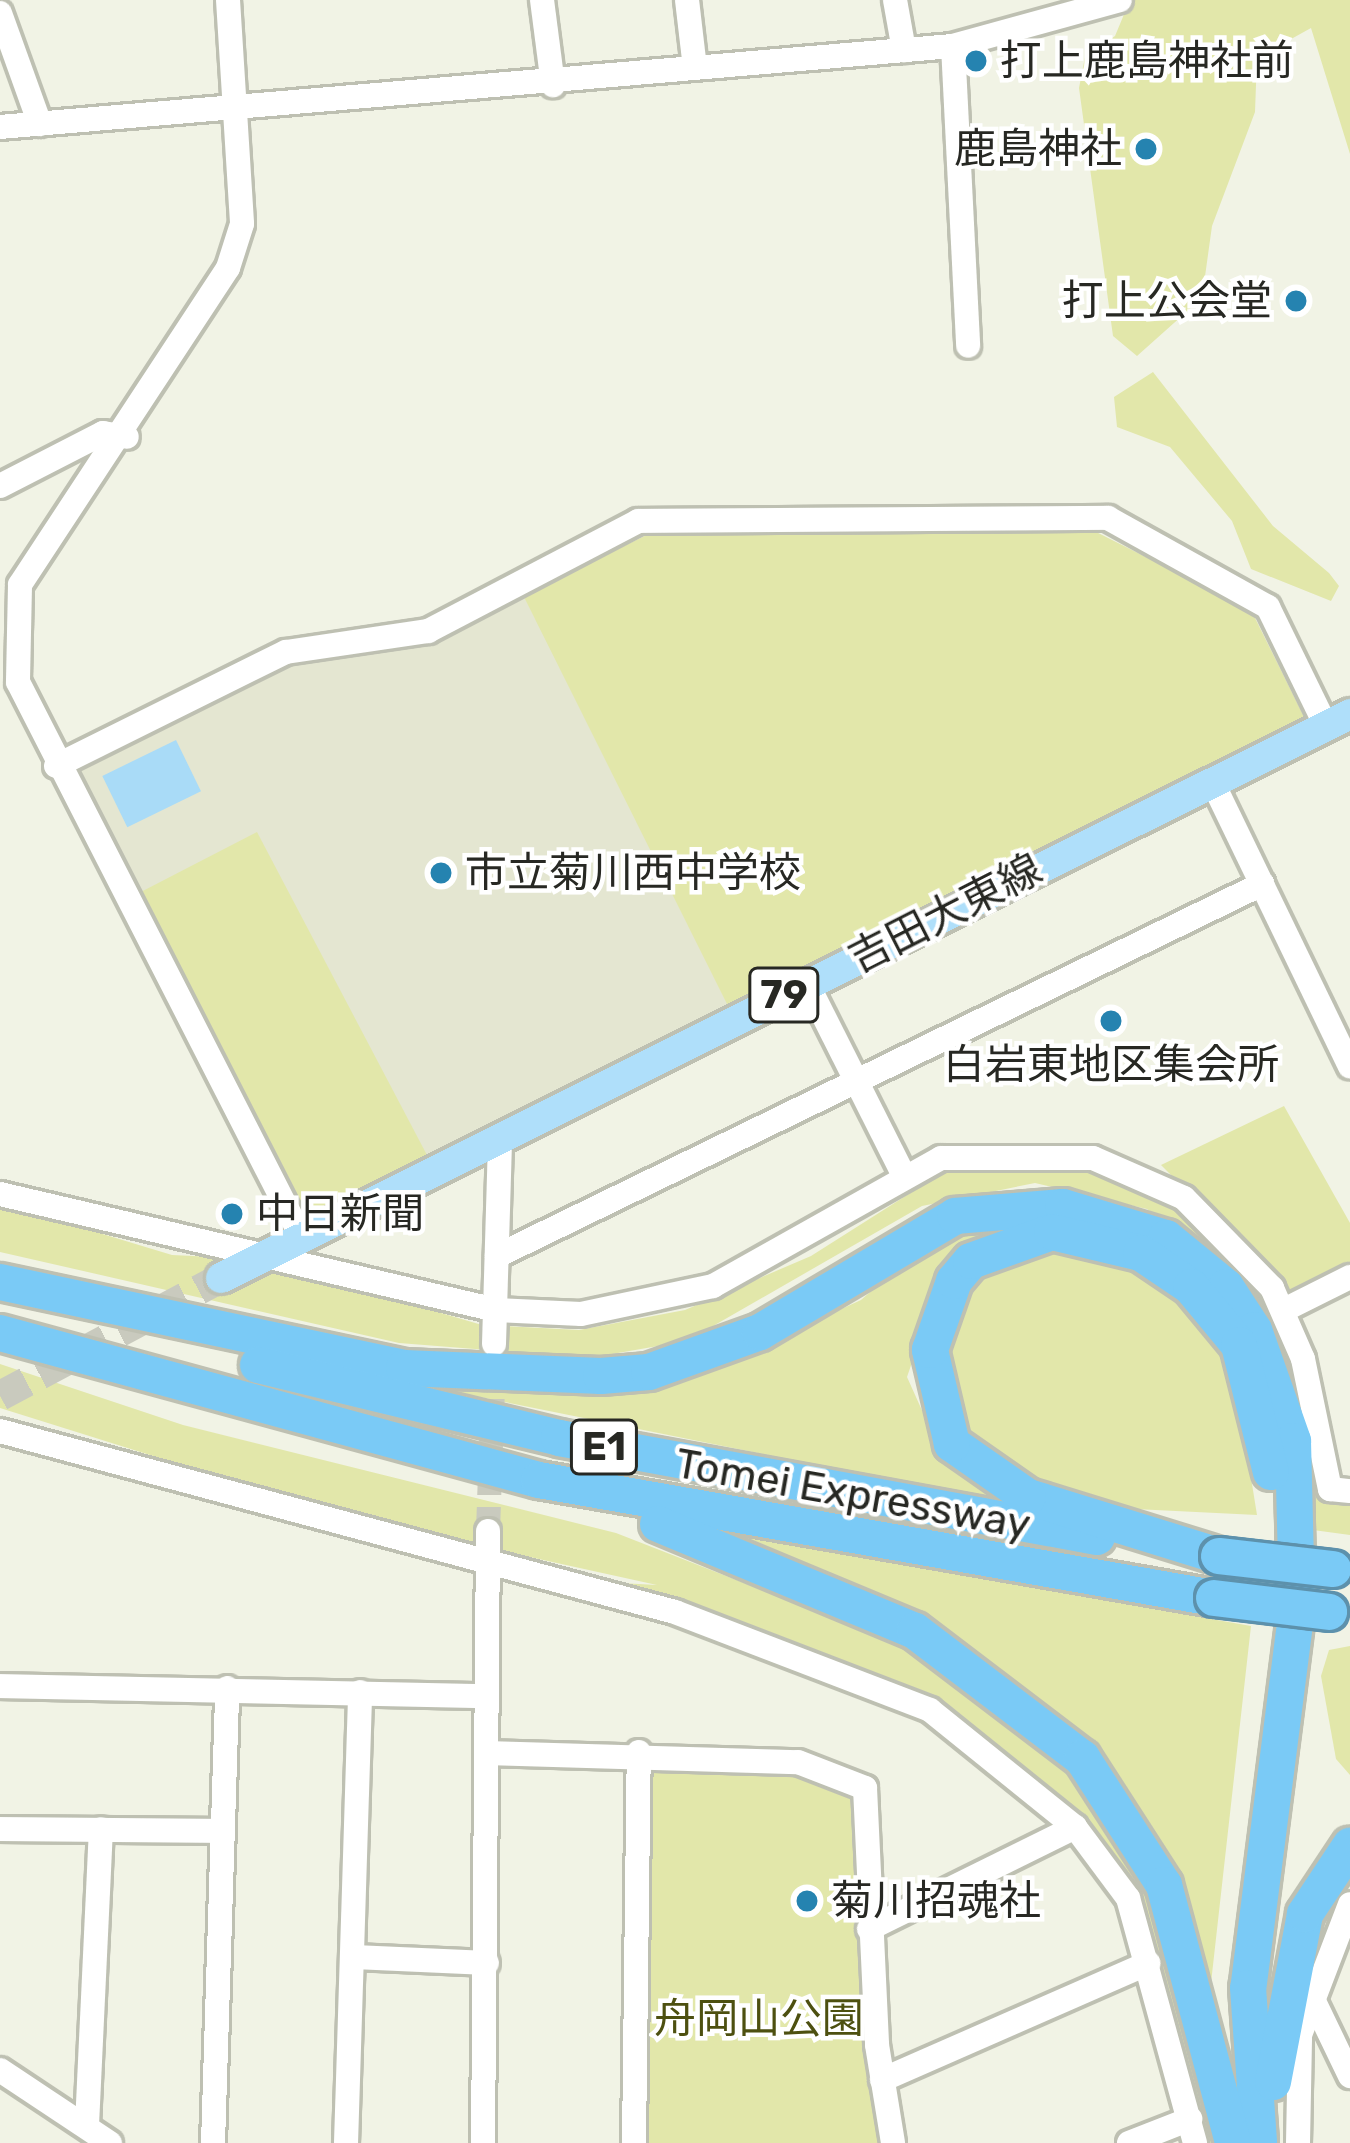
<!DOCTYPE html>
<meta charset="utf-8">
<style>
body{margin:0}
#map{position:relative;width:1350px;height:2143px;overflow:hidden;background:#f1f3e5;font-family:Rubik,"Noto Sans JP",sans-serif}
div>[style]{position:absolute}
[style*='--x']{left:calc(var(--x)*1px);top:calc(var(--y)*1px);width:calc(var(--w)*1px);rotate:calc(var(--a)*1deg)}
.built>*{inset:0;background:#e4e6d1}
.green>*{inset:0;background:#e2e7aa}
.water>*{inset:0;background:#a9dbf7;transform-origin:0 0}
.minor-tunnel>*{height:24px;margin-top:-12px;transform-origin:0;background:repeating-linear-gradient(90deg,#c9cabe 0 24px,transparent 0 36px)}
.major-tunnel>*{height:30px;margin-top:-15px;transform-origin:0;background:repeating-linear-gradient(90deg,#c9cabe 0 30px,transparent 0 45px)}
.roads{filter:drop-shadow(3px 0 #bec0b2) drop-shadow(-3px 0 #bec0b2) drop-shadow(0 3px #bec0b2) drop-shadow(0 -3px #bec0b2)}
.minor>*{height:24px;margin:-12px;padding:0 12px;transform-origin:12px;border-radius:12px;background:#fff}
.major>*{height:30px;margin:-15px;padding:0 15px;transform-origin:15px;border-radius:15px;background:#afdffa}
.highway>*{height:36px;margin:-18px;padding:0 18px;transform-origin:18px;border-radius:18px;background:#7acaf6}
.bridges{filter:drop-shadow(3px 0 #5d91ac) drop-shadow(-3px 0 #5d91ac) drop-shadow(0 3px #5d91ac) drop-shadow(0 -3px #5d91ac)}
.highway-bridge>*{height:36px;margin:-18px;padding:0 18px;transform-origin:18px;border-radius:18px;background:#7acaf6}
.dots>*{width:33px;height:33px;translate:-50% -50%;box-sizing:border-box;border:6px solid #fff;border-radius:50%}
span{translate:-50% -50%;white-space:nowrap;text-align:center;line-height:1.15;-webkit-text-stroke:9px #fff;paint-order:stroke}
.shield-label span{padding:3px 9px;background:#fff;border:3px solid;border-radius:9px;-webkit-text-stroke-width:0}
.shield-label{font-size:39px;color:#272823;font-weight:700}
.poi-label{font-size:42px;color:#272823}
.left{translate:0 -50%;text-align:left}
.right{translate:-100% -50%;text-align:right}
.street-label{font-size:42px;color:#272823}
.park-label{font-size:42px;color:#4d5010}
</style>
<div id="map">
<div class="built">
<div style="clip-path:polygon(1092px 530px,1251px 610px,1304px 717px,320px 1211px,75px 781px,79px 768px,280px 665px,523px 595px,943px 531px)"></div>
</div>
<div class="green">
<div style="clip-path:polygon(1130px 0,1350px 0,1350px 154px,1311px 28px,1257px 58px,1255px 112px,1212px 226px,1202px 298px,1137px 356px,1113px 336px,1079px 88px,1085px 57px,1115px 36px)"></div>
<div style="clip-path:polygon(1153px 372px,1273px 526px,1329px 573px,1339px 586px,1331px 601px,1251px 569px,1232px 521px,1170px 447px,1117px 427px,1114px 397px)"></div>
<div style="clip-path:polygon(1092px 530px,1251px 610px,1304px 717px,728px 1006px,523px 595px,655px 531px)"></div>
<div style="clip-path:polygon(257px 832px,428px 1157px,320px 1211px,298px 1204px,135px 895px)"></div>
<div style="clip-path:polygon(1284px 1106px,1350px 1223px,1350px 1267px,1288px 1292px,1161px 1165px)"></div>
<div style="clip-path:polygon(1089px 1169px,1183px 1208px,1245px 1263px,1291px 1337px,1328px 1501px,1350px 1504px,1350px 1535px,1313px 1530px,1311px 1463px,1282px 1343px,1235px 1273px,1147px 1209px,1035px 1183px,922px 1206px,687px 1341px,589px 1358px,399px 1343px,0 1252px,0 1203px,172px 1255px,257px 1259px,482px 1325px,579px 1330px,685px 1310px,811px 1256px,945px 1171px)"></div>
<div style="clip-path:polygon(1044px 1218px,947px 1260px,907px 1377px,938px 1446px,997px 1501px,390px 1379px,568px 1392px,696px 1376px,861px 1300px,932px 1238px)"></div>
<div style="clip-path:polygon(1083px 1242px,1153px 1270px,1232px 1360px,1257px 1515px,1135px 1509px,1014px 1475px,966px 1431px,939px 1376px,968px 1288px,1010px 1255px)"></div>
<div style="clip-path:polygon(0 1364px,183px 1425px,616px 1533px,951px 1664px,1044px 1739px,1117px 1834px,1160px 1918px,1219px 2143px,1195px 2143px,1106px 1856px,948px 1723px,565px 1580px,657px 1585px,348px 1517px,0 1408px)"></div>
<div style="clip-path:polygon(745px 1537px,1251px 1626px,1210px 1992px,1052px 1713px)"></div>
<div style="clip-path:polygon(1350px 1646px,1350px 1775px,1336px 1759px,1321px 1676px,1329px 1650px)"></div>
<div style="clip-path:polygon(639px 1752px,798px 1762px,865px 1788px,894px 2143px,641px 2143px)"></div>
</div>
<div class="water">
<div style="left:176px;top:740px;width:57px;height:82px;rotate:64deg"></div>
</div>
<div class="minor-tunnel">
<div style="--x:488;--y:1531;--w:173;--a:-88"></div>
</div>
<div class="major-tunnel">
<div style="--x:0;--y:1396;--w:251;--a:-28.1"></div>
</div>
<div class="roads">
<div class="minor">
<div style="--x:228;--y:0;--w:224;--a:86.4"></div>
<div style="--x:242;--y:224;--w:46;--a:107.7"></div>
<div style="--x:228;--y:268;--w:379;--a:123.3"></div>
<div style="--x:20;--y:585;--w:97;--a:91.2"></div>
<div style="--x:18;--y:682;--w:622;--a:62.94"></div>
<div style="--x:542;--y:0;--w:86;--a:82.6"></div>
<div style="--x:687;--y:0;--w:68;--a:83.3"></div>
<div style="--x:895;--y:0;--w:51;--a:79.8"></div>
<div style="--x:0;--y:13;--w:118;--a:70.2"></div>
<div style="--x:953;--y:46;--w:300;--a:87.1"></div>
<div style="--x:0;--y:127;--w:956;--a:-4.86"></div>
<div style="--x:953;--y:46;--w:173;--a:-15.4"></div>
<div style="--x:0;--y:486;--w:116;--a:-27.2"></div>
<div style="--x:103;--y:433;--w:24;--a:9"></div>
<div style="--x:56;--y:766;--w:257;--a:-26.4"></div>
<div style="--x:286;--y:652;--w:144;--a:-8.4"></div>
<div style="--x:428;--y:631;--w:237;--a:-27.6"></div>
<div style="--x:638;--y:521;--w:470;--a:-0.4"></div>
<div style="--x:1108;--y:518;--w:183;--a:29.1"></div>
<div style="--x:1268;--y:607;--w:132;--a:64"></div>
<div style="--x:1212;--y:781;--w:317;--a:64.2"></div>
<div style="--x:807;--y:983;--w:214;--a:63.3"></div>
<div style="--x:0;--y:1194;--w:509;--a:13.16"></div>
<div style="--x:496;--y:1310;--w:85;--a:2.7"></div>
<div style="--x:581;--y:1314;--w:135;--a:-12"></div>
<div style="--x:713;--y:1286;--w:261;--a:-29.3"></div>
<div style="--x:941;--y:1158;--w:152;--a:0"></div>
<div style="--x:1093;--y:1158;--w:99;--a:23.7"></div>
<div style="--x:1184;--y:1198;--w:126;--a:45.6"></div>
<div style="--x:1272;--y:1288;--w:77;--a:66.4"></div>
<div style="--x:1303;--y:1359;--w:133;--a:78.3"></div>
<div style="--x:1330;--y:1489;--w:20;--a:6"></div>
<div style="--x:497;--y:1256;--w:851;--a:-25.93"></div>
<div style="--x:1284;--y:1310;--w:74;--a:-26.6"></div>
<div style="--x:494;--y:1344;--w:205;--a:-88.3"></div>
<div style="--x:0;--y:1431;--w:699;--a:15.01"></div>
<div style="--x:675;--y:1612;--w:273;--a:21"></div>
<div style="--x:930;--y:1710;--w:186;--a:38.9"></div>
<div style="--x:1075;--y:1827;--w:89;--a:53.3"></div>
<div style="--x:1128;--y:1898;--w:254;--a:74.7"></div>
<div style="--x:0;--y:1686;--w:487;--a:1.2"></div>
<div style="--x:486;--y:1753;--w:312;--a:1.7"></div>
<div style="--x:798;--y:1762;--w:72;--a:21.2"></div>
<div style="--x:865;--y:1788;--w:257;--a:87.3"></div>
<div style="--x:877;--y:2045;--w:99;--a:80.7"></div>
<div style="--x:0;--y:1829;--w:218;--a:0.5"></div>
<div style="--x:869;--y:1929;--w:230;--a:-26.3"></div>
<div style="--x:355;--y:1957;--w:132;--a:2.6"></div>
<div style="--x:1311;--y:1995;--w:90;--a:64.3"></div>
<div style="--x:0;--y:2070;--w:132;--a:33.6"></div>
<div style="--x:882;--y:2080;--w:291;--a:-23.7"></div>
<div style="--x:87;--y:2125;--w:296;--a:-87.3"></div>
<div style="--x:213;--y:2143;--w:455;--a:-88.2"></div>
<div style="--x:346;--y:2143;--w:451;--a:-88.2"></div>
<div style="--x:483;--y:2143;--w:612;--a:-89.53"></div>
<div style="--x:634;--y:2143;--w:391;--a:-89.3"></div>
<div style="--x:1129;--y:2143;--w:66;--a:-21.5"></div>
<div style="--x:1298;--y:2143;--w:108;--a:-88.9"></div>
<div style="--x:1300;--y:2035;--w:140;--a:-69.1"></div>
</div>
<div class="major">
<div style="--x:221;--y:1278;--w:1262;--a:-26.54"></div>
</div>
<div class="highway">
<div style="--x:0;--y:1282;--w:413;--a:12"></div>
<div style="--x:404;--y:1368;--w:197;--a:2.3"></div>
<div style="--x:601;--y:1376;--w:48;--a:-4.8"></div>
<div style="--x:649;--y:1372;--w:118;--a:-19.8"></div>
<div style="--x:760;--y:1332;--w:227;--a:-30.7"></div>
<div style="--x:955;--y:1216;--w:108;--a:-4.8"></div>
<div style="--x:1063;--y:1207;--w:108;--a:16.8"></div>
<div style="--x:1166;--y:1238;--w:77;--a:39.2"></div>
<div style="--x:1226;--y:1287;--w:51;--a:56.9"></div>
<div style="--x:1254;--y:1330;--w:118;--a:70.6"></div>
<div style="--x:1293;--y:1441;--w:167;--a:88.6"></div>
<div style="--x:1297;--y:1608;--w:383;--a:97.3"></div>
<div style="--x:1248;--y:1988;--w:155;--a:85.9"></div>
<div style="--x:0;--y:1333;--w:559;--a:15.26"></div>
<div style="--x:539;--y:1480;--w:685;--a:9.92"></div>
<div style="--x:258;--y:1365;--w:310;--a:13.6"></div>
<div style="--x:559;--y:1438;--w:547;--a:10.43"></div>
<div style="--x:658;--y:1524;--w:278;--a:22.6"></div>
<div style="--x:915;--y:1631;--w:210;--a:37.3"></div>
<div style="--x:1082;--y:1758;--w:151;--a:57.2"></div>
<div style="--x:1164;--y:1885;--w:267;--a:75"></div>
<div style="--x:1219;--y:1556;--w:200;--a:-162.8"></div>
<div style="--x:1028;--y:1497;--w:93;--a:-145.1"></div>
<div style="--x:952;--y:1444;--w:97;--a:-103.2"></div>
<div style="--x:930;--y:1350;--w:73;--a:-70.8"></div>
<div style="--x:954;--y:1281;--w:26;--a:-50"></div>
<div style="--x:971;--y:1261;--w:86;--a:-19.7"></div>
<div style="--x:1052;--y:1232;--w:91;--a:13.3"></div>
<div style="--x:1141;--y:1253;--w:60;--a:34.2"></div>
<div style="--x:1191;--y:1287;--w:75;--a:50.4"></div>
<div style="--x:1239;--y:1345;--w:131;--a:75.9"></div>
<div style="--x:1273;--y:2082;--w:171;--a:-79.2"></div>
<div style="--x:1305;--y:1914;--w:82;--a:-56.5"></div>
</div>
</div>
<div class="bridges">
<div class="highway-bridge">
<div style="--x:1219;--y:1556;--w:115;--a:6.5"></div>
<div style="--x:1214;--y:1598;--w:116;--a:6.9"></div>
</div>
</div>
<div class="dots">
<div style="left:976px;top:61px;background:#2583b0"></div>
<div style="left:1146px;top:149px;background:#2583b0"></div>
<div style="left:1296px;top:301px;background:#2583b0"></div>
<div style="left:441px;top:873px;background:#2583b0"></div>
<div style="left:1111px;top:1021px;background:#2583b0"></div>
<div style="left:232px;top:1214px;background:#2583b0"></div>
<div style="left:807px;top:1901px;background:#2583b0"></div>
</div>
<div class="shield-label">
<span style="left:784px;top:995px">79</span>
<span style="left:604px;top:1447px">E1</span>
</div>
<div class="poi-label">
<span class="left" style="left:1000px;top:61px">打上鹿島神社前</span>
<span class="right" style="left:1122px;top:149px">鹿島神社</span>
<span class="right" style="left:1272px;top:301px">打上公会堂</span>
<span class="left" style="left:465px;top:873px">市立菊川西中学校</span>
<span style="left:1111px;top:1065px">白岩東地区集会所</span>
<span class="left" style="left:256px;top:1214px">中日新聞</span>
<span class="left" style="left:831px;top:1901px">菊川招魂社</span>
</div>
<div class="street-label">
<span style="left:945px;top:914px;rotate:-27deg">吉田大東線</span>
<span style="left:853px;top:1494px;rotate:10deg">Tomei Expressway</span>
</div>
<div class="park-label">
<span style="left:759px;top:2019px">舟岡山公園</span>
</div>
</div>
